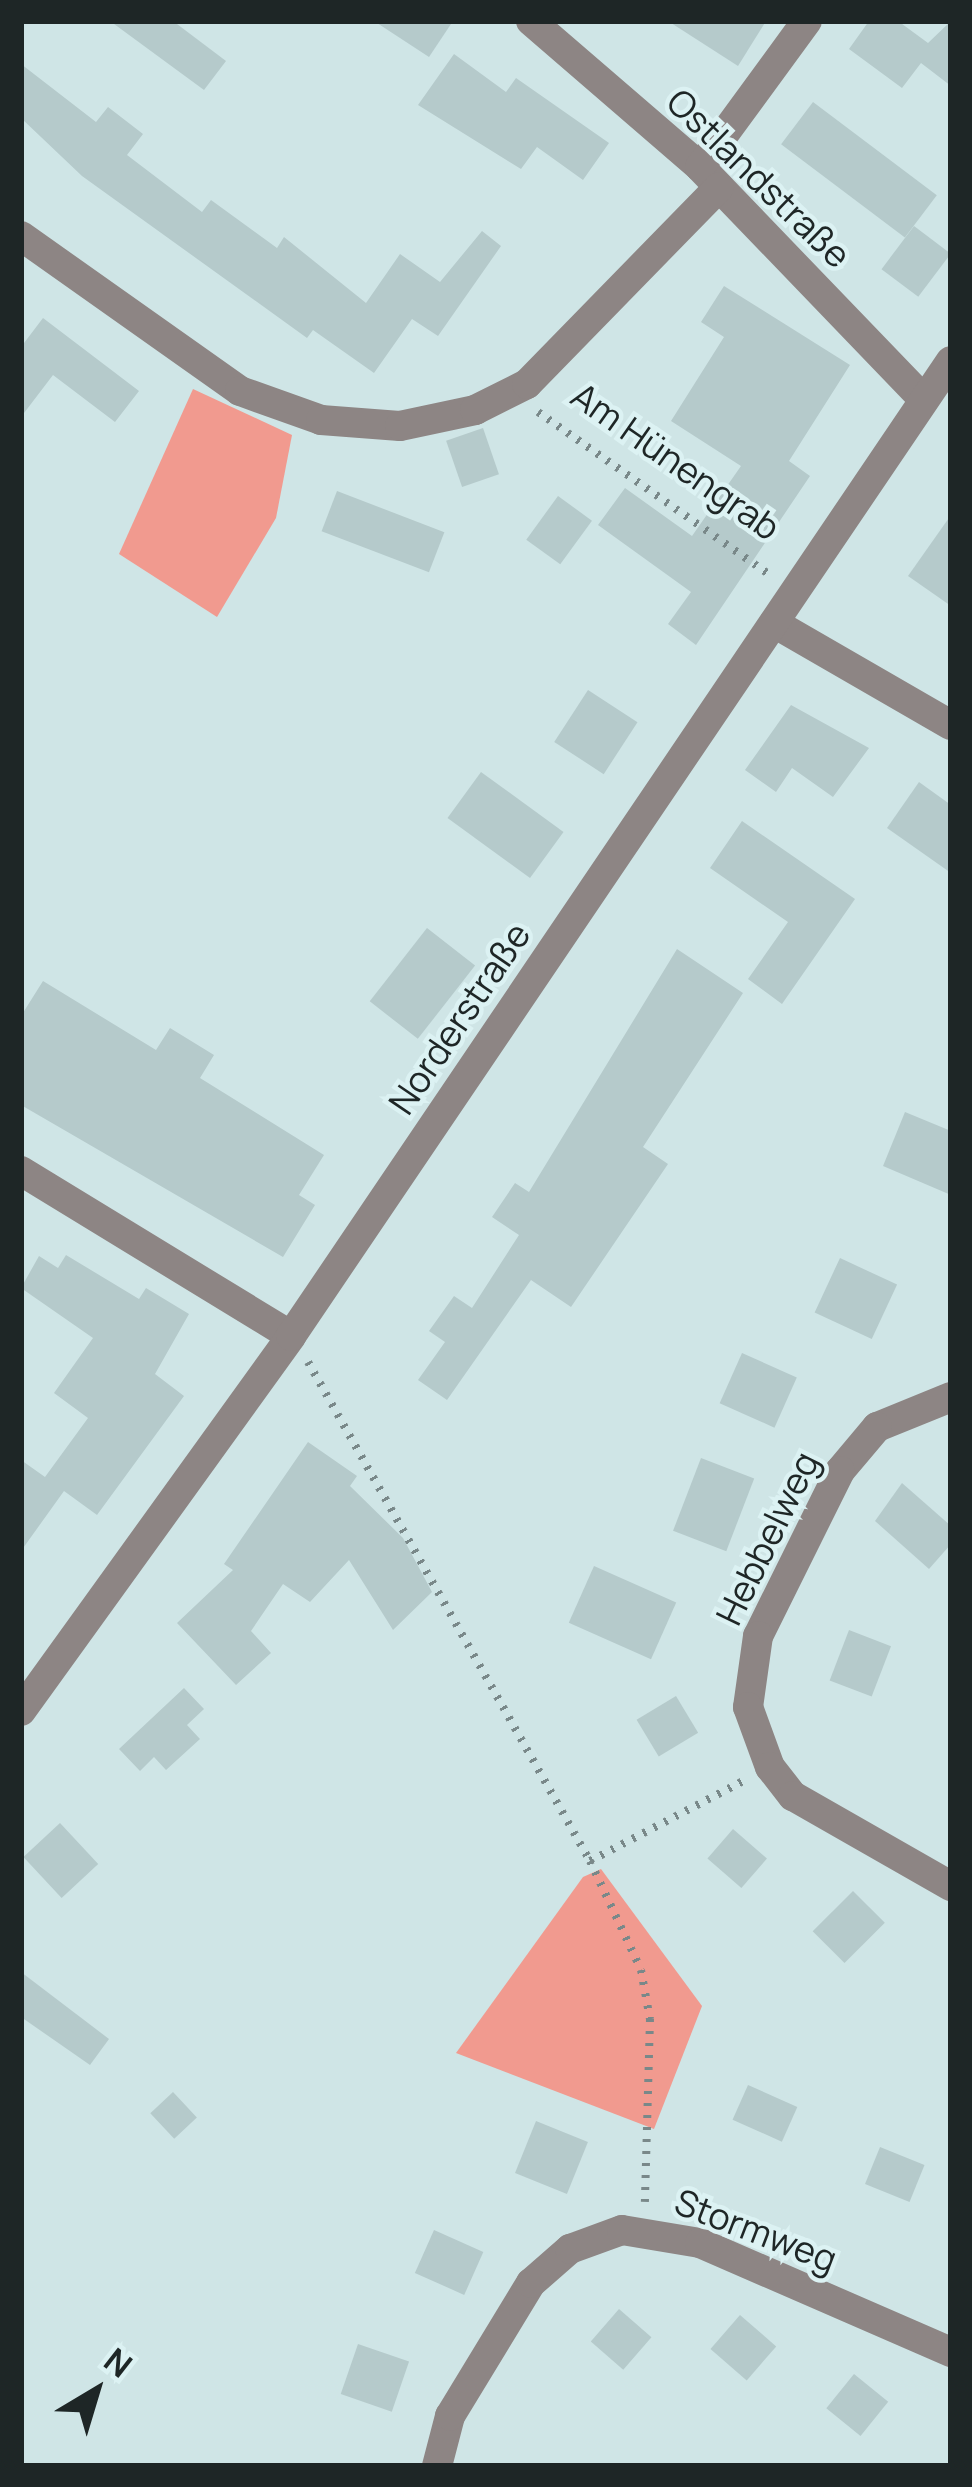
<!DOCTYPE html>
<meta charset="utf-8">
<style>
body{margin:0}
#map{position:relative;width:972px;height:2487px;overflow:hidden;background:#cfe5e6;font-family:Manrope,sans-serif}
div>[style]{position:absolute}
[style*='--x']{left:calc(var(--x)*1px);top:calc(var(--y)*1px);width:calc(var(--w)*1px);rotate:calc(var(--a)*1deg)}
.green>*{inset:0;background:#f19a8f}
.building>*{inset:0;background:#b5cacb;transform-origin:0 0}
.path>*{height:8px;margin-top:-4px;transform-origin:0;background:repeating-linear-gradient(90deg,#798889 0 3px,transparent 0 12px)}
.minor>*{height:30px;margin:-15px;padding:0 15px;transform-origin:15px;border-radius:15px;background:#8d8584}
span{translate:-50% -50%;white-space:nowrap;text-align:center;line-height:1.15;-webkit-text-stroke:9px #dcf2f3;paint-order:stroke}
.street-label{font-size:36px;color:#1e2626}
.frame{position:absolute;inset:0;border:24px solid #1e2626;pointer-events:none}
.north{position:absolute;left:36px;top:2331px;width:120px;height:120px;-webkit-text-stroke:9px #dcf2f3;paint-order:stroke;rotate:38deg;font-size:33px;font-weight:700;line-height:48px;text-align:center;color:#1e2626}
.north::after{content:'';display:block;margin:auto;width:42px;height:54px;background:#1e2626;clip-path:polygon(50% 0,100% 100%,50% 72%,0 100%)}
</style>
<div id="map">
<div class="green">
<div style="clip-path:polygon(193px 389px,292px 435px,276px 518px,217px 617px,119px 554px)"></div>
<div style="clip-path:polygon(601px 1869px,702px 2006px,654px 2129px,456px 2053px,583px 1877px)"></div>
</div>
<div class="building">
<div style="clip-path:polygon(110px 21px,173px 21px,226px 61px,204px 90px)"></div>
<div style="clip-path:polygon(374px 21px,453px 21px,429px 57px)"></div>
<div style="clip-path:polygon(668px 21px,766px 21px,738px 66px)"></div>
<div style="clip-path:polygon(869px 21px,898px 21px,928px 43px,951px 21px,951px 86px,921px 63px,902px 88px,849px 49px)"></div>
<div style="clip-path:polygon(454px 54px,506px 92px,516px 78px,609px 143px,583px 180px,537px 147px,521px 169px,418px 105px)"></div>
<div style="clip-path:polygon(21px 64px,96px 122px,108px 107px,143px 134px,127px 155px,202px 212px,211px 200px,277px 248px,284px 237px,366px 303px,400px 254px,440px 282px,482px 231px,501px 246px,438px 336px,412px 319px,374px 373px,313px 330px,307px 338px,82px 176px,21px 118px)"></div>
<div style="left:813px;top:102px;width:155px;height:53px;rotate:37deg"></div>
<div style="left:914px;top:226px;width:46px;height:54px;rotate:37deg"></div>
<div style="clip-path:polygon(724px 286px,850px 365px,789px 461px,810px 476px,696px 645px,668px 624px,691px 592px,598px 525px,625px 488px,692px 536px,741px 466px,671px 421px,724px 337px,701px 322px)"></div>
<div style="clip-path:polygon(43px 318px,139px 391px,115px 422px,53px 375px,21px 417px,21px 347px)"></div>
<div style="left:483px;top:428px;width:49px;height:39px;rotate:71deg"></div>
<div style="left:337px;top:491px;width:115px;height:43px;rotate:21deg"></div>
<div style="left:558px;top:496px;width:42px;height:54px;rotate:36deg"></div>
<div style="clip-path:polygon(951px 515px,951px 606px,908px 576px)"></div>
<div style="left:588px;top:690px;width:59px;height:62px;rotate:33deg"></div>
<div style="clip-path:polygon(791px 705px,869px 748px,833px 797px,792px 768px,776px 792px,745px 770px)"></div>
<div style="left:481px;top:772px;width:102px;height:57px;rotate:36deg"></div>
<div style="clip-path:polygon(919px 782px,951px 805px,951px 873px,887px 828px)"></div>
<div style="clip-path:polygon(742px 821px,855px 899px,782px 1004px,748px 979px,788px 922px,710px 868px)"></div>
<div style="left:427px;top:928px;width:61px;height:93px;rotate:38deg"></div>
<div style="clip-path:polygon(677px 949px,743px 993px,643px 1147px,668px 1164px,571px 1307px,531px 1280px,447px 1400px,418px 1380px,445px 1342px,429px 1331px,454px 1296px,472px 1308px,519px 1235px,492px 1217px,515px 1183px,529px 1192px)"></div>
<div style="clip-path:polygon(43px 981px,156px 1050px,170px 1028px,214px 1055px,200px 1078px,324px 1155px,299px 1195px,315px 1205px,283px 1257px,21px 1105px,21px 1016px)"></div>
<div style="clip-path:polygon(905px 1112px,951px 1131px,951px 1195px,883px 1166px)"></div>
<div style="clip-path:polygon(66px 1255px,139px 1299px,146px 1288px,189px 1314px,155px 1374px,184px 1396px,97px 1515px,64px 1491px,21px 1551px,21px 1460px,45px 1477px,88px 1418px,54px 1393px,93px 1338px,21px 1288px,39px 1256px,58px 1268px)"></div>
<div style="left:840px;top:1258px;width:63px;height:60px;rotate:25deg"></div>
<div style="left:742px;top:1353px;width:60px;height:55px;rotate:24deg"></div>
<div style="clip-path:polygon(308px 1442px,357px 1476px,350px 1486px,403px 1538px,432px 1592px,393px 1630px,349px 1560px,310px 1602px,283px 1584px,251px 1631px,271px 1653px,236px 1685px,177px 1623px,233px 1570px,224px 1564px)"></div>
<div style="left:701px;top:1458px;width:57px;height:78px;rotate:21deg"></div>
<div style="clip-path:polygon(902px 1483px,951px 1526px,951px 1544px,929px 1569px,875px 1521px)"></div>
<div style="left:594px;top:1566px;width:90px;height:62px;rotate:24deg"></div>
<div style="left:849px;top:1630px;width:45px;height:54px;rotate:21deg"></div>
<div style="clip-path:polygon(184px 1688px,204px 1709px,187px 1725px,200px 1739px,166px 1770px,154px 1757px,140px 1771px,119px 1749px)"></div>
<div style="left:676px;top:1696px;width:43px;height:46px;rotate:59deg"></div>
<div style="left:60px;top:1823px;width:56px;height:50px;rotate:47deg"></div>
<div style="left:733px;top:1829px;width:45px;height:39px;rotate:41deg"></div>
<div style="left:853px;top:1891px;width:45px;height:57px;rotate:45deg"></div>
<div style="clip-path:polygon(21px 1972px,109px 2039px,90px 2065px,21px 2017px)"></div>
<div style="left:748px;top:2085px;width:54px;height:38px;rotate:24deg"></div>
<div style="left:173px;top:2092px;width:35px;height:31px;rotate:47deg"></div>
<div style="left:536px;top:2121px;width:56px;height:56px;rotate:22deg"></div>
<div style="left:880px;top:2147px;width:48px;height:40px;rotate:22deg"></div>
<div style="left:434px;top:2230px;width:54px;height:47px;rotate:24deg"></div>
<div style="left:619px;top:2309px;width:43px;height:43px;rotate:41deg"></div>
<div style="left:740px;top:2315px;width:48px;height:45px;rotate:41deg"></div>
<div style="left:358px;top:2344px;width:54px;height:53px;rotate:19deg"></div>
<div style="left:854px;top:2374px;width:44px;height:44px;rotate:39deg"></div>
</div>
<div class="path">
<div style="--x:538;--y:412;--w:285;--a:35.1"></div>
<div style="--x:308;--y:1362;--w:573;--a:60.53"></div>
<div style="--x:590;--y:1861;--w:120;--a:64.9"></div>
<div style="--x:641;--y:1970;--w:50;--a:79.6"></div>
<div style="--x:650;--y:2019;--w:183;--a:91.6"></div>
<div style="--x:590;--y:1861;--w:173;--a:-27.6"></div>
</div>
<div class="minor">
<div style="--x:531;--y:21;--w:223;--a:40.8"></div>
<div style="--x:700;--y:167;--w:323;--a:46.1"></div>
<div style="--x:700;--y:167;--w:181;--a:-53.8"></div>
<div style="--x:21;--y:236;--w:268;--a:35.3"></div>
<div style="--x:240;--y:391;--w:86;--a:19.7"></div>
<div style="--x:321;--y:420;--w:79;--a:4.3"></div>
<div style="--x:400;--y:426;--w:77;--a:-12"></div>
<div style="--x:475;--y:410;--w:58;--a:-26.6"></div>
<div style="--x:527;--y:384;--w:275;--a:-45.7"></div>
<div style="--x:774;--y:623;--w:204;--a:30"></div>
<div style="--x:21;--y:1171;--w:316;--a:31.4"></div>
<div style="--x:951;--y:1397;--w:80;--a:157.9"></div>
<div style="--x:877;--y:1427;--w:57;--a:130.1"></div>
<div style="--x:840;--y:1471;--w:184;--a:116.4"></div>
<div style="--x:758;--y:1636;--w:72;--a:98"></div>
<div style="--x:748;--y:1707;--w:64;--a:69.9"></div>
<div style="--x:770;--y:1767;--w:37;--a:52"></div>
<div style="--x:793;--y:1796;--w:182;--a:29.7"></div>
<div style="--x:21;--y:1711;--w:462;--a:-54.2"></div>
<div style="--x:291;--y:1336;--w:1177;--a:-55.91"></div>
<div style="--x:437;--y:2466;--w:52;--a:-75.4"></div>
<div style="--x:450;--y:2416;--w:156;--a:-58.7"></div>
<div style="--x:531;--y:2283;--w:52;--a:-41.1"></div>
<div style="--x:570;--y:2249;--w:55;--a:-20.1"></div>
<div style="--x:622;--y:2230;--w:79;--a:9.5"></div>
<div style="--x:700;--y:2243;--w:274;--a:23.5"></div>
</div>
<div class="street-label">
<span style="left:759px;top:178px;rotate:44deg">Ostlandstraße</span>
<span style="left:676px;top:461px;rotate:35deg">Am Hünengrab</span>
<span style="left:459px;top:1018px;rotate:-56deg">Norderstraße</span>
<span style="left:767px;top:1538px;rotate:-64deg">Hebbelweg</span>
<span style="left:756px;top:2230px;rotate:21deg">Stormweg</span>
</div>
<div class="frame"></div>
<div class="north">N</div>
</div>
